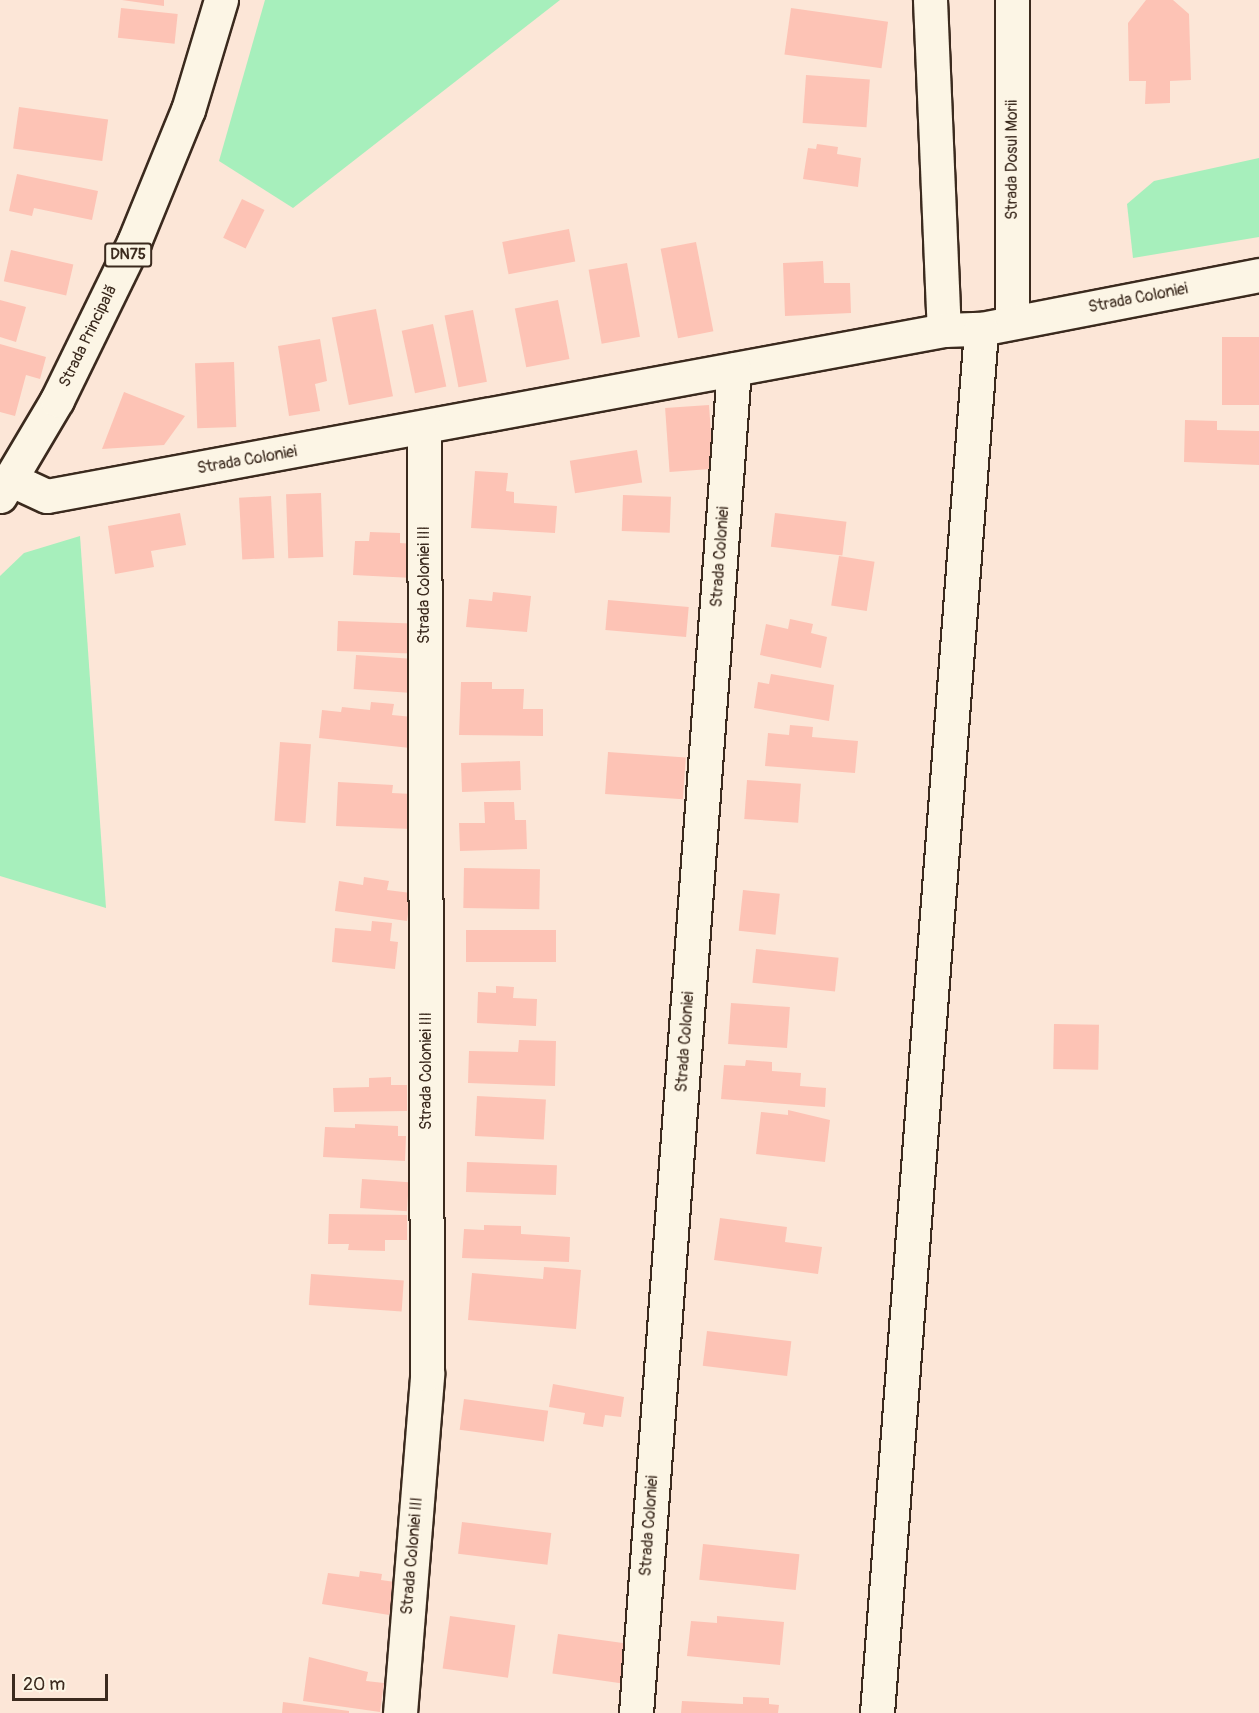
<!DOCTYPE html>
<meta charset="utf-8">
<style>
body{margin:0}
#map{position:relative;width:1259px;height:1713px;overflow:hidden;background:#fce6d7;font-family:Pangolin,sans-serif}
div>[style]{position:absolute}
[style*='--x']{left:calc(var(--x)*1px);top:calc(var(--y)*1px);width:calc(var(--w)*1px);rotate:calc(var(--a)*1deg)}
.green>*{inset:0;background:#a7efbc}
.building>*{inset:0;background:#fdc3b5;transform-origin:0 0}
.roads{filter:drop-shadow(2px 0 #3b2a1e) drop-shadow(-2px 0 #3b2a1e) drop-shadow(0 2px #3b2a1e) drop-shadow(0 -2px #3b2a1e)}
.minor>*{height:33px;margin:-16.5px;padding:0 16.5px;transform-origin:16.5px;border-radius:16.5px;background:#fcf5e5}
.major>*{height:33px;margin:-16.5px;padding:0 16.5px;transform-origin:16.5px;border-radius:16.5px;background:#fcf5e5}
span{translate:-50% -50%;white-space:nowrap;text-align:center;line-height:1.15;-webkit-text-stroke:5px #fcf5e5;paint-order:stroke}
.shield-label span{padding:2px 4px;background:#fcf5e5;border:2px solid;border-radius:4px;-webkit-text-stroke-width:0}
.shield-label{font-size:15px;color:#3b2a1e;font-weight:700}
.street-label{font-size:16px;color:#3b2a1e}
.scale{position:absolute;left:12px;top:1674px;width:96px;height:27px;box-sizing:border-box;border:3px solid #3b2a1e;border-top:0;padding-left:8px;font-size:18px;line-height:21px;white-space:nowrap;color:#3b2a1e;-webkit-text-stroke:4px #fcf5e5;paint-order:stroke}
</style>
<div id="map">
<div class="green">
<div style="clip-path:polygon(265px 0,560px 0,293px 208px,219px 161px)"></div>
<div style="clip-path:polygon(1259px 158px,1259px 237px,1133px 258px,1127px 204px,1154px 181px)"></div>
<div style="clip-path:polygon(80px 536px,106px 908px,0 876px,0 576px,24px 553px)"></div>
</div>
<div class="building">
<div style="clip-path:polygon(122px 0,164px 0,164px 6px)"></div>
<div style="clip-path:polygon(1146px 0,1173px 0,1189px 14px,1191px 80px,1170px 81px,1170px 103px,1145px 104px,1146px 81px,1129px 81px,1128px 23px)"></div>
<div style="left:121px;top:8px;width:57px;height:30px;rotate:6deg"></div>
<div style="left:791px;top:8px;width:98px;height:47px;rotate:8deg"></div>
<div style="left:806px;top:75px;width:64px;height:48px;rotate:4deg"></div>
<div style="left:19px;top:107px;width:90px;height:42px;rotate:8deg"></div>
<div style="clip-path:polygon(817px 144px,838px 147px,837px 154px,861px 158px,858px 187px,803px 179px,808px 148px,816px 149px)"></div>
<div style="clip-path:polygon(17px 174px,98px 191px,92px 220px,34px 208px,32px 216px,9px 211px)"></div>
<div style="left:242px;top:199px;width:25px;height:43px;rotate:26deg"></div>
<div style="left:569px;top:229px;width:33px;height:68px;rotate:79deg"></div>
<div style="left:696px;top:242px;width:91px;height:36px;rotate:79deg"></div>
<div style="left:11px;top:250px;width:64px;height:32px;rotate:13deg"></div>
<div style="clip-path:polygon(823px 261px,824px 283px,850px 283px,851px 313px,785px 316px,783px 263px)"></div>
<div style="left:627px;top:263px;width:75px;height:39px;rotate:80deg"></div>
<div style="clip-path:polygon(0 300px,26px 307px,16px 342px,0 337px)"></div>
<div style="left:558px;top:300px;width:60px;height:44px;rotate:79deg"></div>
<div style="left:376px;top:309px;width:89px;height:45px;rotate:79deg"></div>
<div style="left:473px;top:310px;width:73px;height:29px;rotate:79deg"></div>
<div style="left:433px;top:324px;width:64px;height:32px;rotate:78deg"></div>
<div style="left:1259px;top:337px;width:68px;height:37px;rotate:90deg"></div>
<div style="clip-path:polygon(320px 339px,327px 381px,315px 384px,320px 411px,289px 416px,278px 346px)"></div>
<div style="clip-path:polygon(0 344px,46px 357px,40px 379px,26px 375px,15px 416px,0 412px)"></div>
<div style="left:234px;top:362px;width:65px;height:39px;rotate:88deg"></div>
<div style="clip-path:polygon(124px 392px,185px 416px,164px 445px,102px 449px)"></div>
<div style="left:709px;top:405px;width:64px;height:44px;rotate:86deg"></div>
<div style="clip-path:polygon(1185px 420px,1217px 421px,1217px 430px,1259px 431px,1259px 465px,1184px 462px)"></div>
<div style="left:637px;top:450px;width:33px;height:68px;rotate:81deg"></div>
<div style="clip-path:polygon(475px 471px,508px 473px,506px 491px,514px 492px,514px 503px,557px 506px,555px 533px,471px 528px)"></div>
<div style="left:321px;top:493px;width:64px;height:35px;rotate:88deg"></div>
<div style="left:623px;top:495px;width:48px;height:36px;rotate:2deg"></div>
<div style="left:271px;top:496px;width:62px;height:32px;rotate:87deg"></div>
<div style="clip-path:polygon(180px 513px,186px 545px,151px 551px,154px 567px,115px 574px,108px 526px)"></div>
<div style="left:775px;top:513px;width:72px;height:34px;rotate:7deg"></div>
<div style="clip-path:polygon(370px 532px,400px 533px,400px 543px,416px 544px,413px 578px,353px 575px,355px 541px,369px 541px)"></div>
<div style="left:839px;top:556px;width:36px;height:50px;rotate:9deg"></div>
<div style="clip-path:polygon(493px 592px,531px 596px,527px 632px,466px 627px,469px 599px,492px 601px)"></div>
<div style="left:608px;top:600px;width:81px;height:30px;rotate:5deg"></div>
<div style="clip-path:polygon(790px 619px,813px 624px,811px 633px,827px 637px,821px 668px,760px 655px,766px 624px,788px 629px)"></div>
<div style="left:338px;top:621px;width:74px;height:30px;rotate:2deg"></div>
<div style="left:356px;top:655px;width:55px;height:34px;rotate:4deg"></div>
<div style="clip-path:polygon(771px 674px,834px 685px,829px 721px,754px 708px,758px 682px,769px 684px)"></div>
<div style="clip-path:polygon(461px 682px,492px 682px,492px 689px,524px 689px,523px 709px,543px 709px,543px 736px,459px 735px)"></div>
<div style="clip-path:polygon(371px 702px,394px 704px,392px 715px,413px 717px,410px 748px,319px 738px,322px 710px,341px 712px,342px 707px,370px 710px)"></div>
<div style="clip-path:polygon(790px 725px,813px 727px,812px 737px,858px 741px,855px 773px,765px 766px,768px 733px,789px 735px)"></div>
<div style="left:280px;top:742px;width:31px;height:79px;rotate:4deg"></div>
<div style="left:608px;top:752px;width:78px;height:42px;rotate:4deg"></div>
<div style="left:520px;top:761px;width:29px;height:59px;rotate:88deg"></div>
<div style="left:747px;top:780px;width:54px;height:39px;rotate:4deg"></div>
<div style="clip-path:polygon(338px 782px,393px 785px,392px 793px,413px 794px,411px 829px,336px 826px)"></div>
<div style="clip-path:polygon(484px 802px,514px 802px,515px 820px,526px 820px,527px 849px,460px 851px,459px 823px,485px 823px)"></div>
<div style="left:464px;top:868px;width:76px;height:40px;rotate:1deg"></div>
<div style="clip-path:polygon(364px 877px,389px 881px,387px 890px,411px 893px,407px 921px,335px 911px,339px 881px,363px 885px)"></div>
<div style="left:743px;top:890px;width:37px;height:41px;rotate:6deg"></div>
<div style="clip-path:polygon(372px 921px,392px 923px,390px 941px,398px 942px,395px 969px,332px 962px,335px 928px,371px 931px)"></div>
<div style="left:466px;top:930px;width:90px;height:32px"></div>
<div style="left:756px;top:949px;width:83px;height:34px;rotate:6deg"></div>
<div style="clip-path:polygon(496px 986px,514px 987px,513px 998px,537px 999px,536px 1026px,477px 1023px,478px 992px,496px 993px)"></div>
<div style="left:731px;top:1003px;width:59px;height:41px;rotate:4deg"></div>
<div style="left:1054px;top:1024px;width:45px;height:45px;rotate:1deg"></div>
<div style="clip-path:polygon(519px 1040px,556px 1041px,555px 1086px,468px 1083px,469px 1051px,518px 1052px)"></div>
<div style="clip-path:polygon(746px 1060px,772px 1062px,772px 1071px,801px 1073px,800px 1086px,826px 1088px,825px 1107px,721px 1099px,724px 1065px,745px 1066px)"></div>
<div style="clip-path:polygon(391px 1077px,391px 1085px,407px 1085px,407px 1111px,334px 1112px,333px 1088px,369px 1087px,369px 1078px)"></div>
<div style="left:477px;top:1096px;width:69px;height:40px;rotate:3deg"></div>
<div style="clip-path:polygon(788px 1110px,830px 1120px,825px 1162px,756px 1154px,761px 1112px,788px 1115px)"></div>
<div style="clip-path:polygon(355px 1124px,398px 1126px,398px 1136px,406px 1136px,405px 1161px,323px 1157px,325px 1127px,355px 1128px)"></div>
<div style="left:467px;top:1162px;width:90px;height:30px;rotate:2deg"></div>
<div style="left:362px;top:1179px;width:47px;height:29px;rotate:4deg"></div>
<div style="clip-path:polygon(329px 1214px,407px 1215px,407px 1240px,385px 1240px,385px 1251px,348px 1250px,349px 1244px,328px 1244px)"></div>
<div style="clip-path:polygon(720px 1218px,787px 1227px,785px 1242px,822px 1247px,818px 1274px,714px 1260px)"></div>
<div style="clip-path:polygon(484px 1225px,521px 1226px,521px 1234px,570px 1237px,569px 1262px,462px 1258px,464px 1229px,484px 1230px)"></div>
<div style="clip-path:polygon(544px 1267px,581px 1270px,576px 1329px,468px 1320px,472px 1273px,543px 1279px)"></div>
<div style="left:311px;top:1274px;width:93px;height:31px;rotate:4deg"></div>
<div style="left:707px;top:1331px;width:85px;height:35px;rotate:7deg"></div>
<div style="clip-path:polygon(553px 1384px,624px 1397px,621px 1417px,605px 1415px,603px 1427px,583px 1424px,585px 1413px,549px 1407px)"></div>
<div style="left:464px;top:1399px;width:85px;height:31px;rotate:8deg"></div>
<div style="left:462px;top:1522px;width:90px;height:32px;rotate:7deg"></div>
<div style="left:703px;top:1544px;width:97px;height:36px;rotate:6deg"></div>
<div style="clip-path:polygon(360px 1571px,382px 1574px,381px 1580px,395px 1582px,389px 1615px,322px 1604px,328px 1573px,359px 1577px)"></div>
<div style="left:450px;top:1616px;width:66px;height:53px;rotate:8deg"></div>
<div style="clip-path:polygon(717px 1616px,784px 1622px,780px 1665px,687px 1656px,691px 1621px,717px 1623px)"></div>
<div style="left:558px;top:1634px;width:69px;height:40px;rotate:8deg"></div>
<div style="clip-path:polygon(309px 1657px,368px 1672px,366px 1681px,384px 1683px,380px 1712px,303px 1701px)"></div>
<div style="clip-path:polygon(743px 1697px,769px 1698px,769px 1704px,779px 1705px,778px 1713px,681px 1713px,682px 1701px,743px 1704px)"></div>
<div style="clip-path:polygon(283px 1702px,349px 1711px,349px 1713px,282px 1713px)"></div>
</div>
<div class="roads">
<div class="minor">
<div style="--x:930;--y:0;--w:330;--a:87.6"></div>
<div style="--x:1012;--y:0;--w:321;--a:90"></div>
<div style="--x:12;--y:480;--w:38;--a:25"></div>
<div style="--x:47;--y:496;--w:912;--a:-10.48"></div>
<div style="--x:944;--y:330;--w:37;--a:-2"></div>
<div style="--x:981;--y:329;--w:283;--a:-11"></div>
<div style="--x:400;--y:1713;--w:340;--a:-85.4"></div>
<div style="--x:427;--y:1374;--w:947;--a:-90.18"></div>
<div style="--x:636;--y:1713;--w:1347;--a:-85.83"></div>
<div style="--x:877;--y:1713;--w:1388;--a:-85.7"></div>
</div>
<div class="major">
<div style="--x:0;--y:496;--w:112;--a:-59.3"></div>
<div style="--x:57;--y:400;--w:176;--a:-64"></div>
<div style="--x:134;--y:242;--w:143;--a:-67.8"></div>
<div style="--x:188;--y:110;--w:115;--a:-73.3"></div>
</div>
</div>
<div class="shield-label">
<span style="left:128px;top:255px">DN75</span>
</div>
<div class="street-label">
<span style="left:1012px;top:160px;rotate:-90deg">Strada Dosul Morii</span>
<span style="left:1138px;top:298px;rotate:-11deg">Strada Coloniei</span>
<span style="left:88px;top:336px;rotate:-64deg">Strada Principală</span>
<span style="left:247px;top:460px;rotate:-10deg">Strada Coloniei</span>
<span style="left:720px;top:557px;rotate:-86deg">Strada Coloniei</span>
<span style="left:424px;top:585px;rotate:-90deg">Strada Coloniei III</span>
<span style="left:685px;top:1042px;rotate:-86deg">Strada Coloniei</span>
<span style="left:426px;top:1071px;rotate:-90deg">Strada Coloniei III</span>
<span style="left:649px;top:1526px;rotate:-86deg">Strada Coloniei</span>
<span style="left:412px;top:1556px;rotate:-85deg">Strada Coloniei III</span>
</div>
<div class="scale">20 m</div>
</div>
